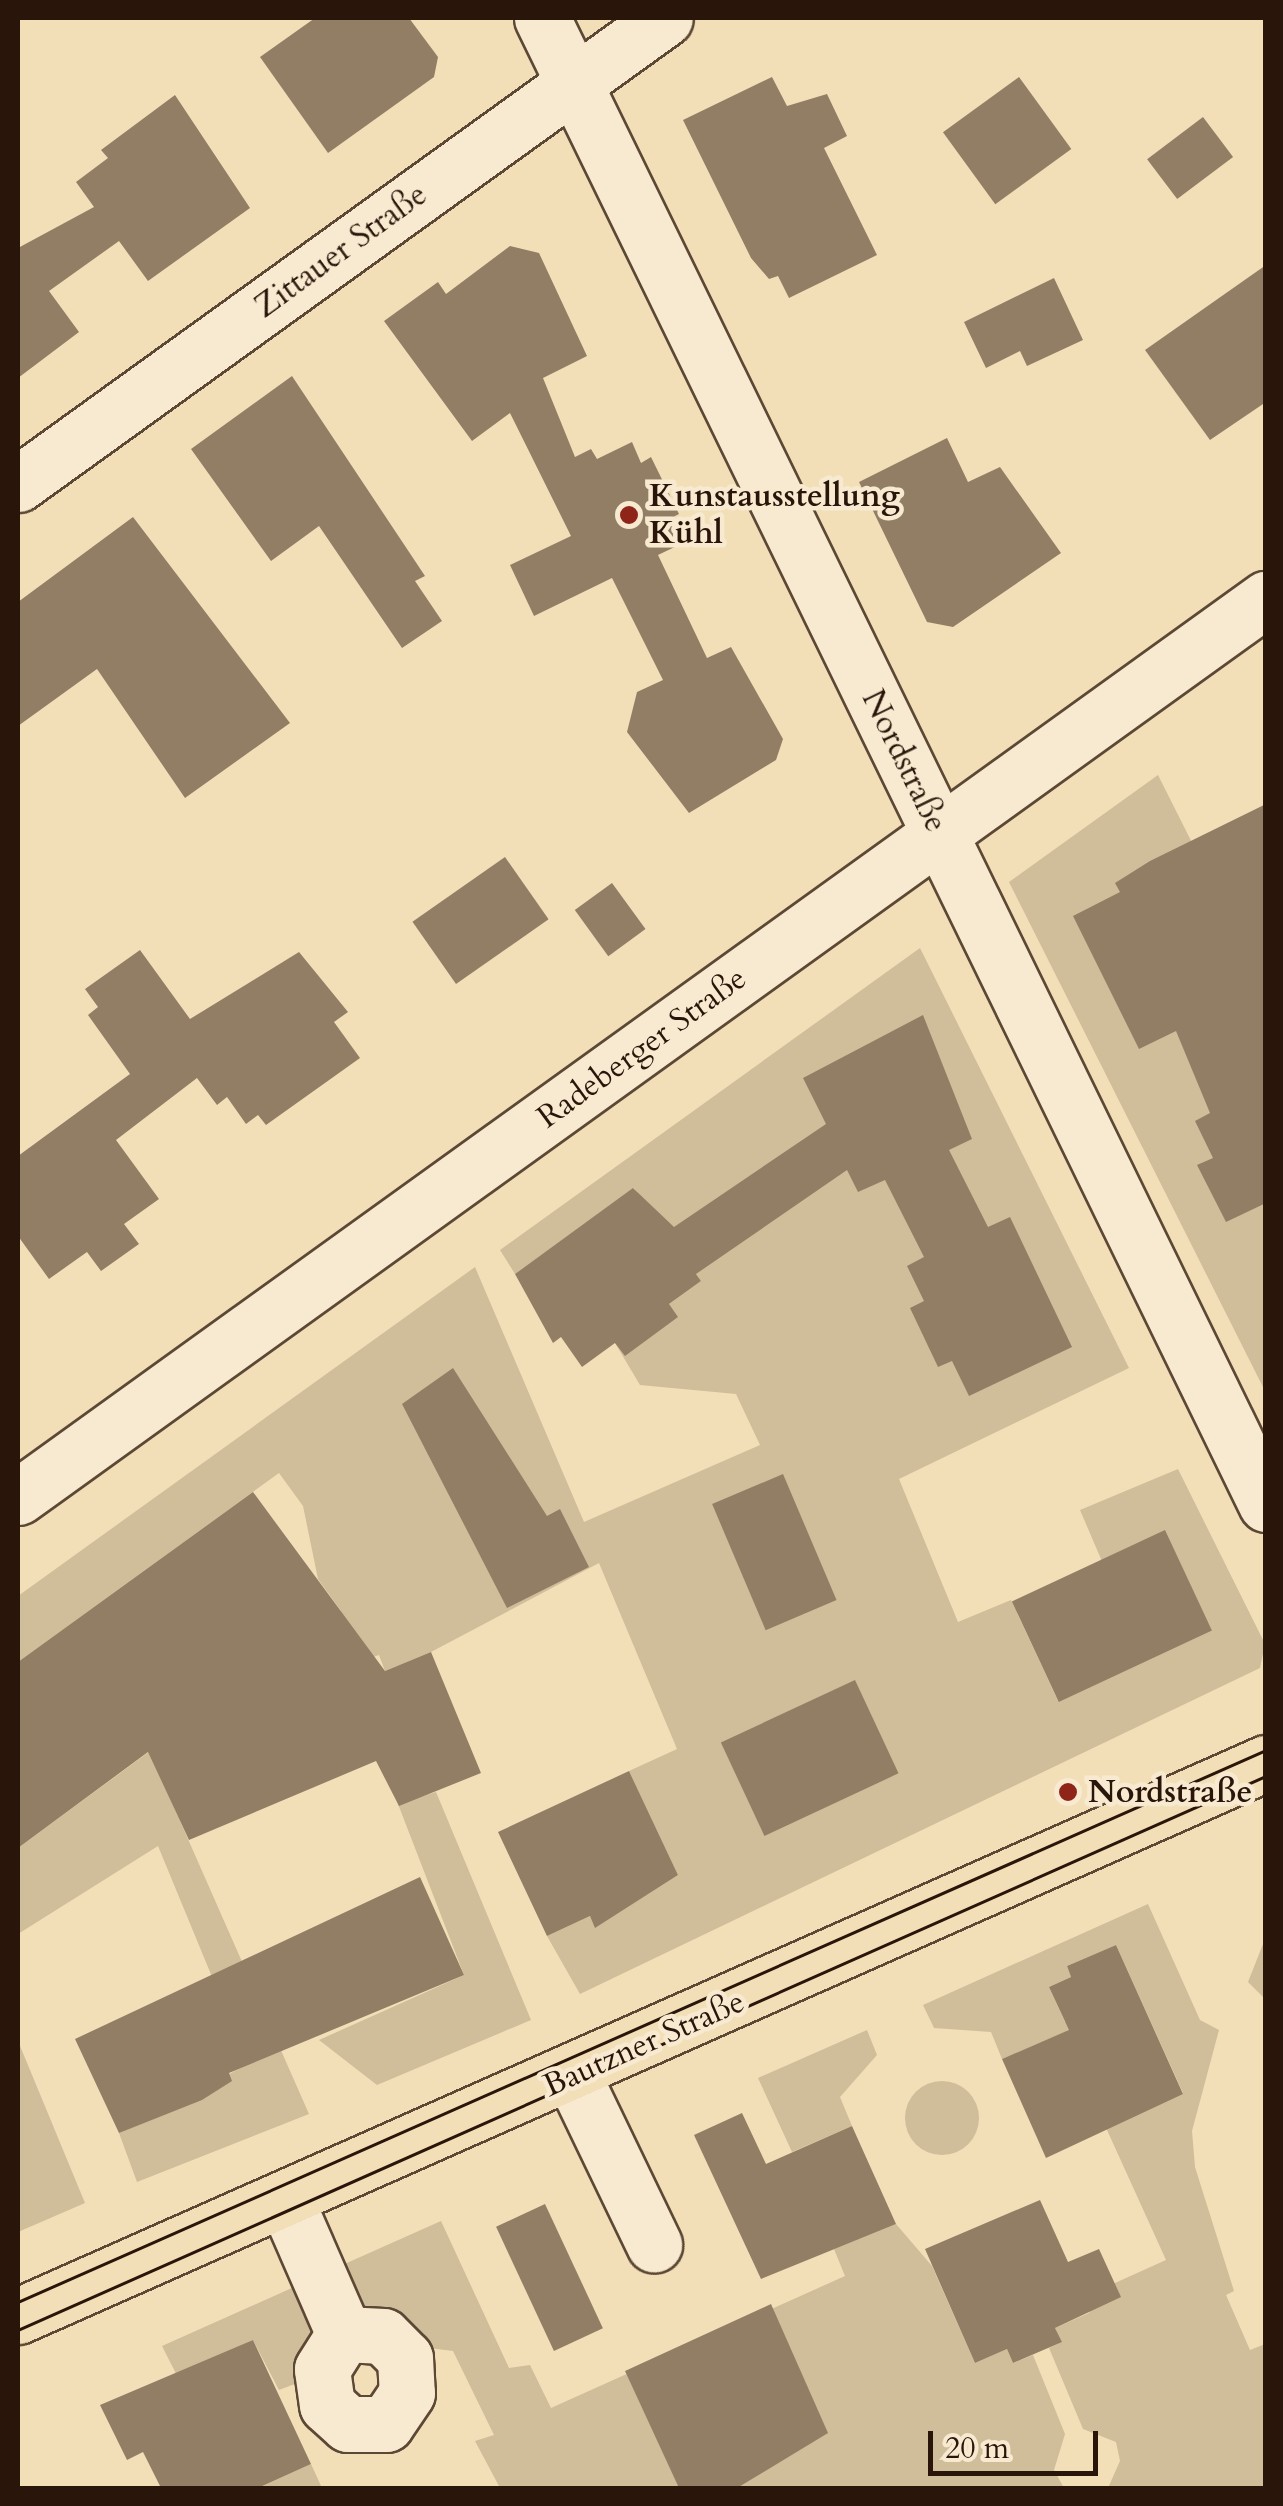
<!DOCTYPE html>
<meta charset="utf-8">
<style>
body{margin:0}
#map{position:relative;width:1283px;height:2506px;overflow:hidden;background:#f2dfb7;font-family:Cardo,serif}
div>[style]{position:absolute}
[style*='--x']{left:calc(var(--x)*1px);top:calc(var(--y)*1px);width:calc(var(--w)*1px);rotate:calc(var(--a)*1deg)}
.green>*{inset:0;background:#d0bd9a}
.round{border-radius:50%}
.building>*{inset:0;background:#927e64;transform-origin:0 0}
.roads{filter:drop-shadow(2px 0 #5c4835) drop-shadow(-2px 0 #5c4835) drop-shadow(0 2px #5c4835) drop-shadow(0 -2px #5c4835)}
.minor>*{height:55px;margin:-27.5px;padding:0 27.5px;transform-origin:27.5px;border-radius:27.5px;background:#f7ead0}
.major>*{height:55px;margin:-27.5px;padding:0 27.5px;transform-origin:27.5px;border-radius:27.5px;background:#f2dfb7}
.tram>*{height:2.5px;margin:-1.25px;padding:0 1.25px;transform-origin:1.25px;border-radius:1.25px;background:#2a150a}
.dots>*{width:28px;height:28px;translate:-50% -50%;box-sizing:border-box;border:5px solid #f7ead0;border-radius:50%}
span{translate:-50% -50%;white-space:nowrap;text-align:center;line-height:1.15;-webkit-text-stroke:9px #f7ead0;paint-order:stroke}
.street-label{font-size:32px;color:#2a150a}
.poi-label{font-size:32px;color:#2a150a;font-weight:700}
.left{translate:0 -50%;text-align:left}
.frame{position:absolute;inset:0;border:20px solid #2a150a;pointer-events:none}
.scale{position:absolute;left:928px;top:2431px;width:170px;height:45px;box-sizing:border-box;border:5px solid #2a150a;border-top:0;padding-left:12px;font-size:30px;line-height:35px;white-space:nowrap;color:#2a150a;-webkit-text-stroke:8px #f7ead0;paint-order:stroke}
</style>
<div id="map">
<div class="green">
<div style="clip-path:polygon(1158px 775px,1265px 988px,1265px 1391px,1009px 882px)"></div>
<div style="clip-path:polygon(920px 948px,1129px 1368px,899px 1479px,958px 1622px,1011px 1600px,1058px 1701px,1101px 1559px,1080px 1510px,1178px 1469px,1265px 1644px,1260px 1668px,580px 1994px,547px 1936px,590px 1916px,596px 1927px,678px 1875px,629px 1771px,677px 1749px,599px 1563px,431px 1652px,385px 1671px,379px 1655px,365px 1660px,300px 1734px,169px 1796px,309px 2114px,137px 2182px,119px 2133px,248px 2064px,158px 1846px,18px 1934px,18px 1848px,341px 1611px,318px 1579px,303px 1506px,279px 1473px,18px 1662px,18px 1596px,475px 1267px,584px 1522px,760px 1445px,736px 1394px,640px 1385px,615px 1343px,701px 1281px,634px 1188px,515px 1274px,500px 1250px)"></div>
<div style="clip-path:polygon(436px 1792px,531px 2020px,377px 2085px,319px 2040px,464px 1975px,398px 1804px)"></div>
<div style="clip-path:polygon(evenodd,1148px 1904px,1200px 2020px,1219px 2030px,1192px 2131px,1195px 2167px,1234px 2291px,1226px 2295px,1250px 2350px,1265px 2344px,1265px 2488px,1108px 2488px,1120px 2461px,1116px 2442px,1083px 2429px,1049px 2348px,1061px 2342px,1055px 2328px,1089px 2313px,1115px 2283px,1166px 2260px,1063px 2033px,1002px 2059px,991px 2032px,934px 2028px,923px 2005px,1148px 1904px,1116px 1945px,1183px 2093px,1134px 2115px,1087px 2013px,1065px 2022px,1049px 1987px,1071px 1977px,1067px 1966px,1116px 1945px)"></div>
<div style="clip-path:polygon(1265px 1939px,1265px 1999px,1248px 1982px)"></div>
<div style="clip-path:polygon(867px 2030px,877px 2055px,840px 2097px,852px 2126px,792px 2152px,758px 2078px)"></div>
<div style="clip-path:polygon(18px 2041px,85px 2203px,18px 2232px)"></div>
<div class="round" style="left:905px;top:2081px;width:74px;height:74px"></div>
<div style="clip-path:polygon(441px 2221px,509px 2368px,530px 2365px,551px 2408px,845px 2276px,834px 2249px,896px 2224px,932px 2266px,975px 2363px,1007px 2349px,1013px 2363px,1033px 2355px,1065px 2434px,1054px 2470px,1064px 2488px,500px 2488px,475px 2441px,494px 2435px,453px 2351px,421px 2347px,357px 2312px,340px 2266px)"></div>
<div style="clip-path:polygon(303px 2283px,322px 2328px,300px 2382px,279px 2390px,253px 2340px,205px 2363px,263px 2486px,311px 2464px,322px 2488px,234px 2488px,162px 2346px)"></div>
</div>
<div class="building">
<div style="clip-path:polygon(315px 18px,409px 18px,438px 57px,434px 77px,328px 153px,260px 57px)"></div>
<div style="clip-path:polygon(772px 77px,787px 106px,827px 94px,847px 136px,824px 148px,877px 255px,789px 298px,778px 276px,769px 279px,751px 258px,683px 120px)"></div>
<div style="left:1019px;top:77px;width:89px;height:94px;rotate:54deg"></div>
<div style="clip-path:polygon(175px 95px,250px 208px,148px 281px,119px 241px,49px 291px,79px 332px,18px 378px,18px 248px,94px 207px,76px 182px,108px 158px,101px 150px)"></div>
<div style="left:1203px;top:117px;width:50px;height:70px;rotate:53deg"></div>
<div style="clip-path:polygon(510px 246px,539px 253px,587px 356px,543px 378px,575px 457px,591px 449px,597px 459px,632px 442px,641px 463px,651px 457px,679px 514px,669px 519px,681px 544px,658px 555px,707px 658px,731px 647px,783px 739px,776px 760px,689px 813px,627px 732px,637px 692px,663px 680px,612px 578px,534px 616px,510px 565px,571px 536px,510px 413px,472px 441px,384px 321px,438px 282px,446px 294px)"></div>
<div style="clip-path:polygon(1266px 265px,1266px 402px,1210px 440px,1145px 350px)"></div>
<div style="clip-path:polygon(1054px 278px,1083px 340px,1027px 366px,1020px 351px,986px 368px,964px 322px)"></div>
<div style="clip-path:polygon(292px 376px,425px 576px,415px 581px,442px 621px,402px 648px,319px 526px,271px 561px,191px 449px)"></div>
<div style="clip-path:polygon(947px 438px,968px 482px,1000px 467px,1061px 553px,953px 627px,927px 622px,859px 482px)"></div>
<div style="clip-path:polygon(133px 517px,290px 723px,185px 798px,97px 669px,18px 726px,18px 602px)"></div>
<div style="clip-path:polygon(1266px 804px,1266px 1203px,1226px 1222px,1197px 1165px,1213px 1158px,1195px 1121px,1210px 1113px,1176px 1031px,1139px 1049px,1073px 916px,1120px 892px,1115px 883px,1150px 861px)"></div>
<div style="left:505px;top:857px;width:76px;height:113px;rotate:55deg"></div>
<div style="left:612px;top:883px;width:57px;height:46px;rotate:54deg"></div>
<div style="clip-path:polygon(140px 950px,190px 1019px,299px 952px,348px 1012px,334px 1022px,360px 1058px,266px 1125px,258px 1115px,246px 1124px,227px 1097px,217px 1105px,197px 1078px,116px 1140px,159px 1199px,124px 1224px,139px 1244px,101px 1271px,87px 1252px,49px 1279px,18px 1236px,18px 1156px,130px 1074px,88px 1015px,98px 1007px,85px 989px)"></div>
<div style="clip-path:polygon(923px 1015px,972px 1139px,949px 1150px,988px 1227px,1010px 1217px,1072px 1347px,969px 1396px,952px 1361px,938px 1367px,910px 1308px,924px 1301px,907px 1266px,924px 1257px,885px 1180px,858px 1192px,847px 1170px,696px 1274px,701px 1281px,669px 1304px,678px 1317px,625px 1356px,615px 1343px,582px 1367px,561px 1337px,553px 1343px,515px 1274px,633px 1188px,674px 1227px,826px 1124px,803px 1078px)"></div>
<div style="clip-path:polygon(453px 1368px,547px 1516px,560px 1509px,589px 1567px,507px 1608px,402px 1404px)"></div>
<div style="left:783px;top:1474px;width:137px;height:77px;rotate:67deg"></div>
<div style="clip-path:polygon(253px 1492px,385px 1671px,431px 1652px,481px 1773px,399px 1806px,376px 1761px,189px 1840px,148px 1752px,18px 1848px,18px 1662px)"></div>
<div style="left:1165px;top:1530px;width:111px;height:169px;rotate:65deg"></div>
<div style="left:855px;top:1680px;width:103px;height:148px;rotate:65deg"></div>
<div style="clip-path:polygon(629px 1771px,678px 1875px,595px 1928px,590px 1916px,547px 1936px,498px 1832px)"></div>
<div style="clip-path:polygon(420px 1877px,464px 1975px,229px 2073px,232px 2081px,202px 2100px,119px 2133px,75px 2039px)"></div>
<div style="clip-path:polygon(1116px 1945px,1183px 2094px,1046px 2158px,1002px 2059px,1069px 2030px,1049px 1987px,1071px 1977px,1067px 1966px)"></div>
<div style="clip-path:polygon(742px 2113px,766px 2164px,852px 2126px,896px 2224px,761px 2279px,694px 2135px)"></div>
<div style="clip-path:polygon(1040px 2200px,1068px 2262px,1099px 2249px,1121px 2297px,1055px 2328px,1062px 2342px,1013px 2363px,1007px 2349px,975px 2363px,925px 2249px)"></div>
<div style="left:545px;top:2204px;width:137px;height:54px;rotate:65deg"></div>
<div style="clip-path:polygon(771px 2304px,828px 2433px,737px 2488px,679px 2488px,625px 2371px)"></div>
<div style="clip-path:polygon(253px 2340px,311px 2464px,258px 2488px,161px 2488px,143px 2452px,127px 2460px,100px 2405px)"></div>
</div>
<div class="roads">
<div class="minor">
<div style="--x:542;--y:18;--w:1653;--a:64.02"></div>
<div style="--x:18;--y:484;--w:797;--a:-35.76"></div>
<div style="--x:18;--y:1497;--w:1538;--a:-35.74"></div>
<div style="--x:573;--y:2076;--w:187;--a:64.3"></div>
<div style="--x:286;--y:2201;--w:145;--a:66.4"></div>
<div style="--x:344;--y:2334;--w:39;--a:3"></div>
<div style="--x:383;--y:2336;--w:31;--a:45"></div>
<div style="--x:405;--y:2358;--w:35;--a:87"></div>
<div style="--x:407;--y:2393;--w:37;--a:124"></div>
<div style="--x:386;--y:2424;--w:38;--a:180"></div>
<div style="--x:348;--y:2424;--w:28;--a:-138"></div>
<div style="--x:327;--y:2405;--w:36;--a:-98"></div>
<div style="--x:322;--y:2369;--w:41;--a:-57.8"></div>
</div>
<div class="major">
<div style="--x:18;--y:2316;--w:1365;--a:-23.9"></div>
</div>
</div>
<div class="tram">
<div style="--x:18;--y:2302;--w:1365;--a:-23.86"></div>
<div style="--x:18;--y:2330;--w:1365;--a:-23.94"></div>
</div>
<div class="dots">
<div style="left:629px;top:515px;background:#8f2418"></div>
<div style="left:1068px;top:1792px;background:#8f2418"></div>
</div>
<div class="street-label">
<span style="left:341px;top:251px;rotate:-36deg">Zittauer Straße</span>
<span style="left:904px;top:761px;rotate:64deg">Nordstraße</span>
<span style="left:642px;top:1048px;rotate:-36deg">Radeberger Straße</span>
<span style="left:644px;top:2044px;rotate:-24deg">Bautzner Straße</span>
</div>
<div class="poi-label">
<span class="left" style="left:649px;top:515px">Kunstausstellung<br>Kühl</span>
<span class="left" style="left:1088px;top:1792px">Nordstraße</span>
</div>
<div class="frame"></div>
<div class="scale">20 m</div>
</div>
